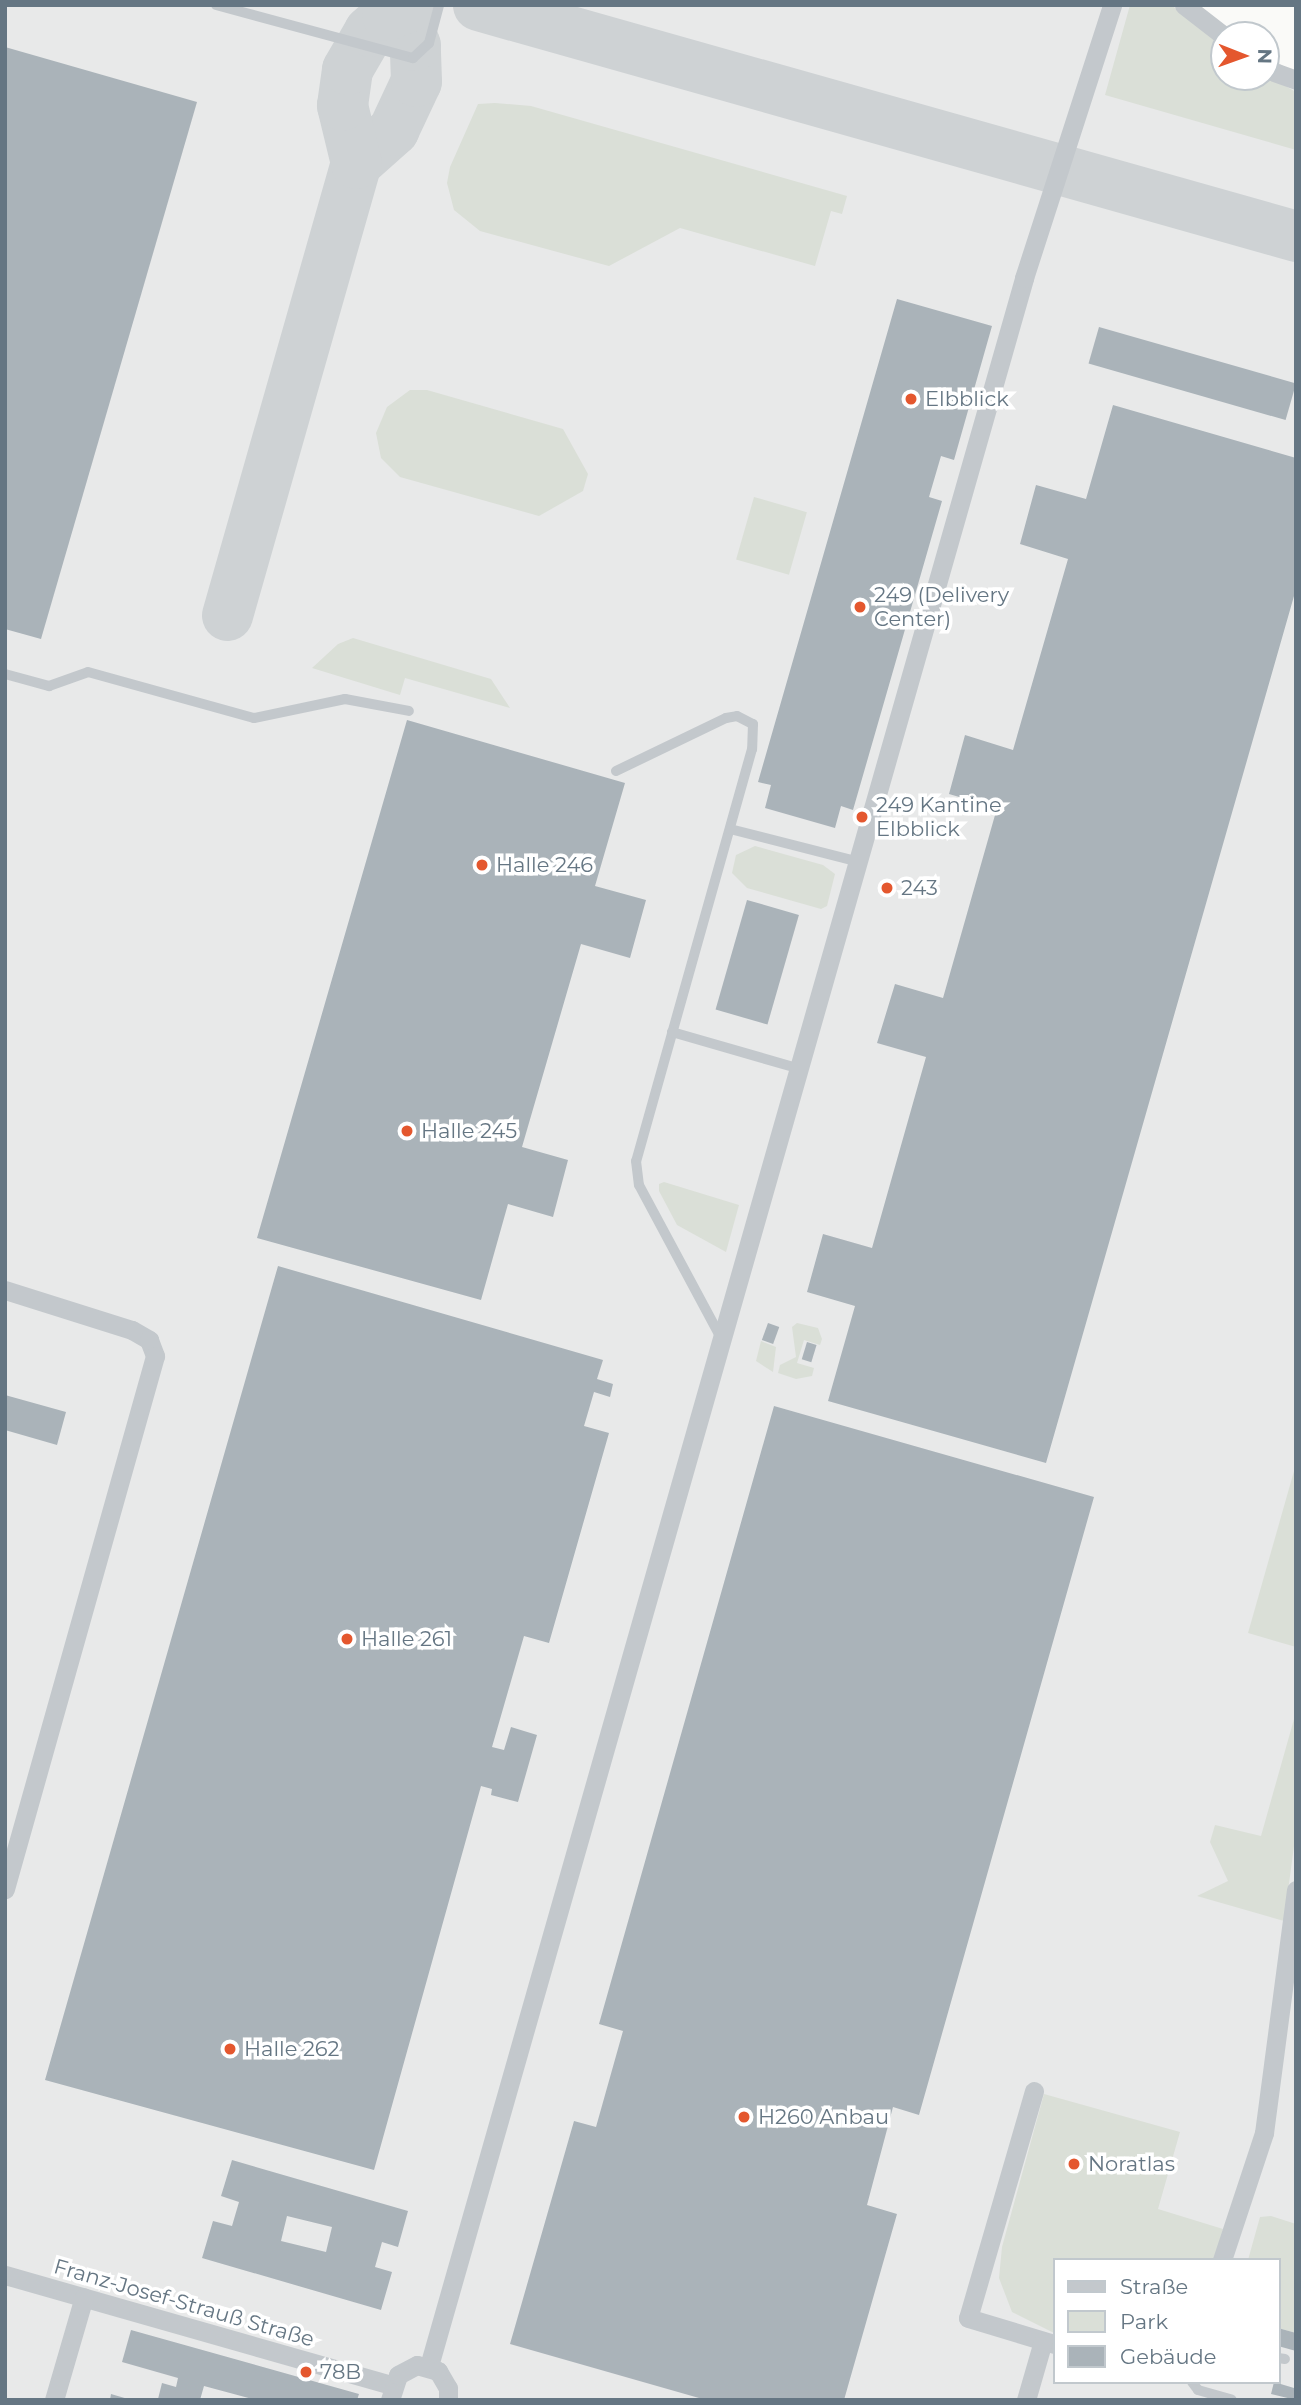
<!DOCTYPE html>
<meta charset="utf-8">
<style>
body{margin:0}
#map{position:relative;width:1301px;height:2405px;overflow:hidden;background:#fafaf8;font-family:Montserrat,sans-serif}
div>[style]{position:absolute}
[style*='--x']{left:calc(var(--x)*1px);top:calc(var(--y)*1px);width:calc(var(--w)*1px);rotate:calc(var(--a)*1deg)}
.built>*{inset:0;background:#e8e9e9}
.green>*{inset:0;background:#dadfd7;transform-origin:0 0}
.taxiway>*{height:51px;margin:-25.5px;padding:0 25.5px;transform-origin:25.5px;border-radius:25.5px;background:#ced2d4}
.building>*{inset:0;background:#aab3b9;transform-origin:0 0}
.lane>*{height:10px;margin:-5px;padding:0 5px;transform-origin:5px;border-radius:5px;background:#c3c8cc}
.street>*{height:19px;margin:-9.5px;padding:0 9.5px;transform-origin:9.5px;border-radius:9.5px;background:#c3c8cc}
.dots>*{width:19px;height:19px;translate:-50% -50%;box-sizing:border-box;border:4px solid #fff;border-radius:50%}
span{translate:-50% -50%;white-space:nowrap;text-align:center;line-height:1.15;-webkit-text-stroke:7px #fff;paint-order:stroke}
.poi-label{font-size:21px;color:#657683}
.left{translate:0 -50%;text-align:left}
.street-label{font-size:21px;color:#657683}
.frame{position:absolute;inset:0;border:7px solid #657683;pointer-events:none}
.legend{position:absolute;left:1053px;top:2258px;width:228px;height:126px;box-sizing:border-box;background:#fff;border:2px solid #c1c8cd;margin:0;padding:9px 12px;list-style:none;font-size:21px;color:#657683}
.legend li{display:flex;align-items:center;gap:14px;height:35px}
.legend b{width:35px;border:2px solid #c1c8cd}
.north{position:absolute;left:1210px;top:21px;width:70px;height:70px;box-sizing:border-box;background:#fff;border:2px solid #c1c8cd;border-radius:50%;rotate:91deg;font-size:19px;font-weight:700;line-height:28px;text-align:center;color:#657683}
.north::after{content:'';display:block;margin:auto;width:24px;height:32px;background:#e4572e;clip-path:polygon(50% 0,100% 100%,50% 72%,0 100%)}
</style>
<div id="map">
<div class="built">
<div style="clip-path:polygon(evenodd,5px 5px,1195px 5px,1235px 35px,1224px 35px,1224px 77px,1266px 77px,1266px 56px,1296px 73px,1296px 2400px,5px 2400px,5px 5px,1054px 2260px,1278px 2260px,1278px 2382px,1054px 2382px,1054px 2260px)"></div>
</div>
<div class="green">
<div style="clip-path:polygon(1130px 5px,1171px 5px,1224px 44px,1224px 77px,1266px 75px,1296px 92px,1296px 150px,1105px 95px)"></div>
<div style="clip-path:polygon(495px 103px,531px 106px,847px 196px,842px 214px,831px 211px,815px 266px,680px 228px,609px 266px,480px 231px,454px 210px,447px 183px,450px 167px,478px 104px)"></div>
<div style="clip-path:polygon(410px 390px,427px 390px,563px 429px,588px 474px,583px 491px,539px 516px,400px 477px,381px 458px,376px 433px,387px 407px)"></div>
<div style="left:754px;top:497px;width:55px;height:65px;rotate:16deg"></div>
<div style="clip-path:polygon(353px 638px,491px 679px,510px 708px,405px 678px,400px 695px,312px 668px,338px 644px)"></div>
<div style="clip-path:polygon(755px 846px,823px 865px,835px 874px,827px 906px,821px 909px,747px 888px,732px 873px,736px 855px)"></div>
<div style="clip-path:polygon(664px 1182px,739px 1205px,726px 1252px,677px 1225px,659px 1191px,659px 1184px)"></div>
<div style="clip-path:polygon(797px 1323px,818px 1328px,822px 1339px,820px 1345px,804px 1340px,797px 1363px,814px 1368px,812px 1376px,796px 1379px,778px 1373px,780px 1365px,796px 1357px,792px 1327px)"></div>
<div style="clip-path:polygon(761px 1341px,776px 1347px,773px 1372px,756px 1361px)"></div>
<div style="clip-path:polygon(1296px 1464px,1296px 1647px,1248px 1633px)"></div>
<div style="clip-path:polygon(1296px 1712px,1296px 1831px,1284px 1921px,1197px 1896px,1228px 1881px,1210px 1842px,1215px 1825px,1261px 1836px)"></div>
<div style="clip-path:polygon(1044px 2094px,1180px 2132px,1158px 2209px,1223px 2229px,1214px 2260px,1054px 2260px,1054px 2333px,1012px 2312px,999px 2278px,1002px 2247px)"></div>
<div style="clip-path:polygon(1271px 2216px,1296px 2224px,1296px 2333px,1278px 2328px,1278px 2260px,1248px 2260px,1260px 2217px)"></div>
</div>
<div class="taxiway">
<div style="--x:478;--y:5;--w:850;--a:15.77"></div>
<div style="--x:356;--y:163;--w:50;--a:-41.7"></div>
<div style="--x:393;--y:130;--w:54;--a:-64.9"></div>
<div style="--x:416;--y:81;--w:36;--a:-92"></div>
<div style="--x:415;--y:45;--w:43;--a:-113"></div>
<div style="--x:227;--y:615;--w:470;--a:-74.1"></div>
<div style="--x:356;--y:163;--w:60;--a:-103.6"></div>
<div style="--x:342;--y:105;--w:36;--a:-82"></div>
<div style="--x:347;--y:69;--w:44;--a:-59.9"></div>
<div style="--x:369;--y:31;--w:24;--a:-42"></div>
<div style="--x:387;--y:15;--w:25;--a:-23"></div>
</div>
<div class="building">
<div style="clip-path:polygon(5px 47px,197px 102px,41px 639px,5px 629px)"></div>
<div style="clip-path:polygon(897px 299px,992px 326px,954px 460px,941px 456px,929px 497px,942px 501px,853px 810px,841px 806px,835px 828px,765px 808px,771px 785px,758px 782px)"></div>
<div style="left:1099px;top:327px;width:205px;height:38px;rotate:16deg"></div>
<div style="clip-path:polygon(1113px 405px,1296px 458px,1296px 589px,1046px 1463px,828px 1401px,855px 1306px,807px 1292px,823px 1234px,872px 1248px,926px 1057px,877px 1043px,895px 984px,943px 998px,997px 808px,949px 794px,965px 735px,1013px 750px,1068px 559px,1020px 544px,1036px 485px,1086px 499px)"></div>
<div style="clip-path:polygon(407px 720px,625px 783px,595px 886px,646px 900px,630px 958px,581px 944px,522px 1147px,568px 1160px,553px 1217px,508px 1204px,481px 1300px,257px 1238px)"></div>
<div style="left:747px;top:900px;width:54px;height:114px;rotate:16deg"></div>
<div style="clip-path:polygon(278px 1266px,603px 1360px,597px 1379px,613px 1384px,610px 1397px,594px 1392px,584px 1426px,609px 1433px,549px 1643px,524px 1636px,492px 1747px,504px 1750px,511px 1727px,537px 1735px,518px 1802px,491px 1795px,492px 1789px,481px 1786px,374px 2170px,45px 2080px)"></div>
<div style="left:768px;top:1323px;width:12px;height:18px;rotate:20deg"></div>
<div style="left:807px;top:1342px;width:10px;height:18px;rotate:17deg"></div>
<div style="clip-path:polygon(5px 1395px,66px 1412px,57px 1445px,5px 1430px)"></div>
<div style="clip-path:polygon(774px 1406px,1094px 1497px,919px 2115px,893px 2107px,867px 2205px,897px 2214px,844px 2400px,706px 2400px,510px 2344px,574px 2121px,596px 2127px,623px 2031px,599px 2024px)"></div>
<div style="clip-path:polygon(evenodd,232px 2160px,408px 2211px,398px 2247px,382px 2242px,375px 2267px,392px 2272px,381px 2310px,202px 2258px,213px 2221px,232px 2226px,239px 2202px,221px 2196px,232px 2160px,287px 2216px,332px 2227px,326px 2252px,281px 2241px,287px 2216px)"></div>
<div style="clip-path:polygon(1278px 2328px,1296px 2333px,1296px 2351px,1278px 2346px)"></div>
<div style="clip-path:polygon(131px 2330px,359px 2394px,357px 2400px,256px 2400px,204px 2386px,200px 2400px,158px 2399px,162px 2383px,176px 2387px,178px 2378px,122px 2362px)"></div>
<div style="clip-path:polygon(1274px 2382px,1294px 2388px,1296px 2383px,1296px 2400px,1271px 2394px)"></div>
<div style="clip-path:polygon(111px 2394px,128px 2399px,128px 2400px,110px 2400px)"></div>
</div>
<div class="lane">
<div style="--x:216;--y:5;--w:204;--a:15.1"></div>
<div style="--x:413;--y:58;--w:22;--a:-43"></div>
<div style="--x:429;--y:43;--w:39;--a:-75"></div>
<div style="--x:5;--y:674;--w:46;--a:15.3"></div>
<div style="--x:49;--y:686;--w:41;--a:-19.7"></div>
<div style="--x:88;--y:672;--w:172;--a:15.5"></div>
<div style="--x:254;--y:718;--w:93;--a:-11.8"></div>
<div style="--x:345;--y:699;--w:65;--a:10.6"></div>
<div style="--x:616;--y:771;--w:122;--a:-25.7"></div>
<div style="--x:726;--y:718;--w:11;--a:-10"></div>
<div style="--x:737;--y:716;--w:18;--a:27"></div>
<div style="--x:753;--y:724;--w:25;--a:92"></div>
<div style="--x:752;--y:749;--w:428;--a:105.7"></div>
<div style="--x:636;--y:1161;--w:24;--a:83"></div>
<div style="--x:639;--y:1185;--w:174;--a:61.8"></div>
<div style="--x:730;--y:829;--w:130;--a:14.3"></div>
<div style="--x:672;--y:1032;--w:130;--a:16.1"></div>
<div style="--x:1278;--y:2358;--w:7;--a:8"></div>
<div style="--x:1192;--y:2382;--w:10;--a:53"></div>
<div style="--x:1198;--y:2390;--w:35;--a:16"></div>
</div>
<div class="street">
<div style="--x:1184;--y:5;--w:51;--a:37.8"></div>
<div style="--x:1266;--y:69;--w:32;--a:20"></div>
<div style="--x:5;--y:1290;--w:133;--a:17.5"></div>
<div style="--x:132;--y:1330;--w:20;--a:30"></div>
<div style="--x:149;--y:1340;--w:17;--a:69"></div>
<div style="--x:155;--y:1356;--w:554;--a:105.72"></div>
<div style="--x:1034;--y:2091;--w:236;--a:106.2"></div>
<div style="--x:968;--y:2318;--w:90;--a:16.8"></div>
<div style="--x:1222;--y:2260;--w:134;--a:-71.7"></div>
<div style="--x:1264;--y:2133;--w:245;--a:-82.5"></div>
<div style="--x:5;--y:2275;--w:402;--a:15.9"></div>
<div style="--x:429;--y:2366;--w:2171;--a:-74.09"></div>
<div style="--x:1024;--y:278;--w:287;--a:-72.1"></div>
<div style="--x:54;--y:2400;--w:107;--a:-73.8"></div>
<div style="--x:390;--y:2400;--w:26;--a:-72"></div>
<div style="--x:398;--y:2375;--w:21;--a:-28"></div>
<div style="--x:417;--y:2365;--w:22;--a:16"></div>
<div style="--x:438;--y:2371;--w:20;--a:60"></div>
<div style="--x:448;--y:2388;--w:12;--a:90"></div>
<div style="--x:1026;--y:2400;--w:61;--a:-73.9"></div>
</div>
<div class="dots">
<div style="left:911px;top:399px;background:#e4572e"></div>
<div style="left:860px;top:607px;background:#e4572e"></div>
<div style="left:862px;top:817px;background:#e4572e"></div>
<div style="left:482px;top:865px;background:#e4572e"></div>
<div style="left:887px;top:888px;background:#e4572e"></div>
<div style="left:407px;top:1131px;background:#e4572e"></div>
<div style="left:347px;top:1639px;background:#e4572e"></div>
<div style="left:230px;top:2049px;background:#e4572e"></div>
<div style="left:744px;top:2117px;background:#e4572e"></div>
<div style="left:1074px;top:2164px;background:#e4572e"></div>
<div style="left:306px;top:2372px;background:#e4572e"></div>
</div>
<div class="poi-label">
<span class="left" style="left:925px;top:399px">Elbblick</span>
<span class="left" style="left:874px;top:607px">249 (Delivery<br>Center)</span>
<span class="left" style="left:876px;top:817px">249 Kantine<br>Elbblick</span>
<span class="left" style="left:496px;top:865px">Halle 246</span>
<span class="left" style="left:901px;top:888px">243</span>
<span class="left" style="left:421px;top:1131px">Halle 245</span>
<span class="left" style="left:361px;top:1639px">Halle 261</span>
<span class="left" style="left:244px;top:2049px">Halle 262</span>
<span class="left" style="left:758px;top:2117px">H260 Anbau</span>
<span class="left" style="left:1088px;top:2164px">Noratlas</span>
<span class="left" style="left:320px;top:2372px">78B</span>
</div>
<div class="street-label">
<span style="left:184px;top:2303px;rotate:16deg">Franz-Josef-Strauß Straße</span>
</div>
<div class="frame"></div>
<ul class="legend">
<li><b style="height:9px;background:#c3c8cc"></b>Straße</li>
<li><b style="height:19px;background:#dadfd7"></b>Park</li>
<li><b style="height:19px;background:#aab3b9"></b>Gebäude</li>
</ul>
<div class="north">N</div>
</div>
